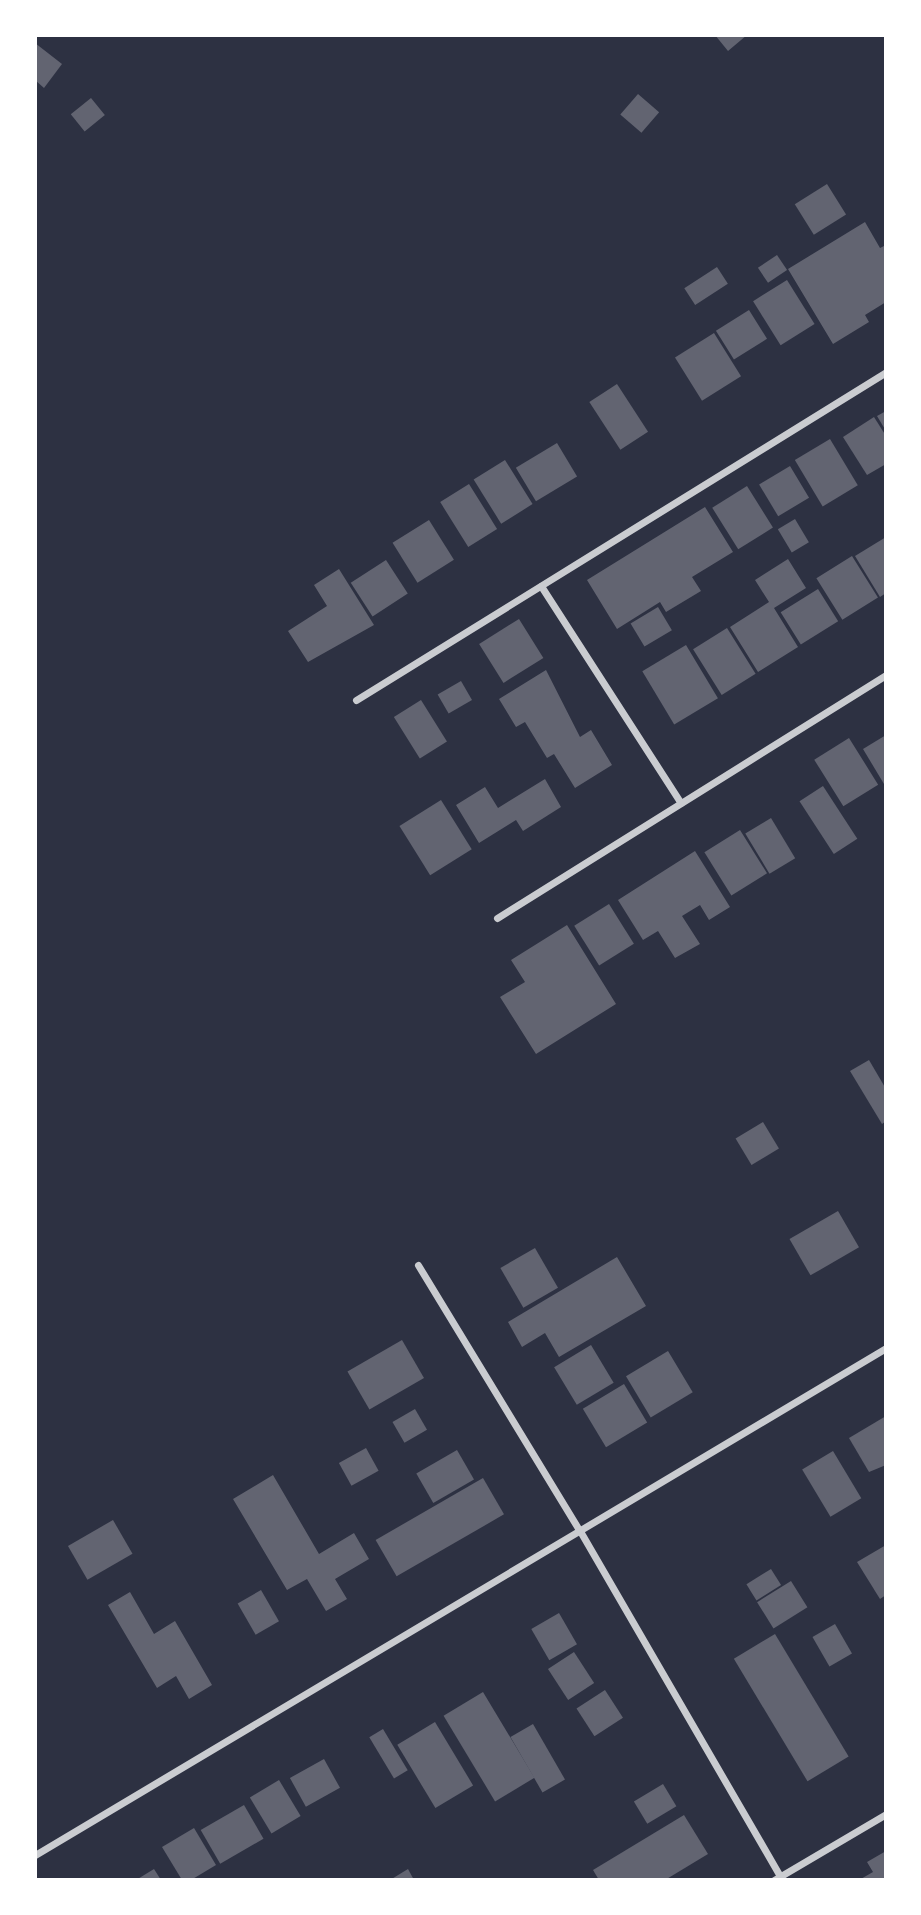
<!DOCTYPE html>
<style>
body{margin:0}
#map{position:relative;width:921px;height:1915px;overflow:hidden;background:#2d3142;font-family:Manrope,sans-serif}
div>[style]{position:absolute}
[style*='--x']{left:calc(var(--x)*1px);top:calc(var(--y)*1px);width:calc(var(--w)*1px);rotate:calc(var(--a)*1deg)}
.building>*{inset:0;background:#626471;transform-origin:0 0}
.minor>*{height:7px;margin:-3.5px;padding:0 3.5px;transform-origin:3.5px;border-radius:3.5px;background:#caccd0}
span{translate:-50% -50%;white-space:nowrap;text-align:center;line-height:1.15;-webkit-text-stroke:7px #fff;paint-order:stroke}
.frame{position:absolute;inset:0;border:37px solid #fff;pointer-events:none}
</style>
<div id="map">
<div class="building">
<div style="clip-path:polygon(715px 35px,747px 35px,728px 51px)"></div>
<div style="clip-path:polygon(35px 43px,62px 64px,44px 88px,35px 80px)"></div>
<div style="left:638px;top:94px;width:28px;height:27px;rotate:41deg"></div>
<div style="left:91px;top:98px;width:22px;height:26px;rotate:51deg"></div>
<div style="left:827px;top:184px;width:36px;height:38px;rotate:58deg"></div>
<div style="clip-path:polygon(865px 222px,880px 248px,886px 245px,886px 302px,865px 315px,869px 322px,833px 344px,788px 269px)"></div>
<div style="left:777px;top:255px;width:18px;height:23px;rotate:56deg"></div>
<div style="left:717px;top:267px;width:20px;height:39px;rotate:57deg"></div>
<div style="left:787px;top:280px;width:52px;height:40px;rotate:58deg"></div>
<div style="left:749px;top:310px;width:34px;height:39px;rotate:58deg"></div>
<div style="left:714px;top:333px;width:51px;height:46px;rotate:58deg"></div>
<div style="left:617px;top:384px;width:57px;height:33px;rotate:57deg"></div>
<div style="clip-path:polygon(886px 411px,886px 431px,877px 416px)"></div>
<div style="clip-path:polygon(874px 417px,886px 436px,886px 464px,867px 475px,843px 437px)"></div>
<div style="left:830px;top:439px;width:54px;height:41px;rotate:59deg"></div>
<div style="left:557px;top:443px;width:39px;height:48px;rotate:59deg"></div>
<div style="left:505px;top:460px;width:52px;height:37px;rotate:58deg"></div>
<div style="left:790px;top:466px;width:37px;height:36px;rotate:59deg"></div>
<div style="left:469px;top:484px;width:53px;height:34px;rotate:58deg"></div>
<div style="left:747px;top:486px;width:49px;height:41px;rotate:58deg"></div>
<div style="clip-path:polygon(705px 507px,733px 552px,692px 577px,701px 591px,666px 612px,660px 602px,617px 629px,587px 580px)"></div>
<div style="left:795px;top:519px;width:27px;height:20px;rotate:59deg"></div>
<div style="left:429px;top:520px;width:47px;height:43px;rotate:58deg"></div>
<div style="clip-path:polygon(886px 537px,886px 593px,880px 597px,855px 556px)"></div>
<div style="left:852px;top:556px;width:49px;height:42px;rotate:58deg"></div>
<div style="clip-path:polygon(788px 559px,806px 588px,774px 608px,798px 647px,758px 672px,730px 627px,769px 602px,755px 580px)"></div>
<div style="left:386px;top:560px;width:40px;height:42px;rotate:57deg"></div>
<div style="clip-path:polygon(339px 569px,374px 625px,308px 662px,288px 631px,327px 606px,314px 585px)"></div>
<div style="left:818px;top:589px;width:38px;height:44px;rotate:58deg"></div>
<div style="left:658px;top:607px;width:27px;height:32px;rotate:59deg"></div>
<div style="left:519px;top:619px;width:46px;height:47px;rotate:58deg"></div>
<div style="left:727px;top:628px;width:54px;height:40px;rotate:58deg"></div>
<div style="left:686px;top:645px;width:62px;height:51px;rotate:59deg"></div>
<div style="clip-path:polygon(546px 670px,580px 737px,591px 730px,612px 765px,575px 788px,554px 754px,547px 758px,525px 722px,516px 727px,499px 699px)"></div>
<div style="left:461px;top:681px;width:22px;height:27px;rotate:60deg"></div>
<div style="left:421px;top:700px;width:49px;height:32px;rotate:58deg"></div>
<div style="clip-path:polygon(886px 735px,886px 783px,884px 784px,863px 749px)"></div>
<div style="left:849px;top:738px;width:55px;height:41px;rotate:58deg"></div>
<div style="clip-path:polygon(545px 779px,561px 807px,523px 831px,516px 820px,479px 843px,456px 805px,485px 787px,498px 808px)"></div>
<div style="left:823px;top:786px;width:63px;height:28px;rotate:57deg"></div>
<div style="left:441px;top:800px;width:58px;height:49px;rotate:58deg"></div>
<div style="left:771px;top:818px;width:47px;height:30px;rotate:59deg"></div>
<div style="left:740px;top:830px;width:51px;height:42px;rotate:58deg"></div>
<div style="clip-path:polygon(695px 851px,730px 907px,709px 920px,700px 905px,682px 916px,700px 944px,675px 958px,658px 931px,643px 940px,618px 900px)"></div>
<div style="left:609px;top:904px;width:47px;height:41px;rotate:58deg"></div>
<div style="clip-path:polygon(567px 925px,616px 1004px,536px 1054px,500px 997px,525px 982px,511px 960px)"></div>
<div style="clip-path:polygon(869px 1060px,886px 1089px,886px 1121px,882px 1124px,850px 1071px)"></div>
<div style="left:763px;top:1122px;width:31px;height:32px;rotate:59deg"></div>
<div style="left:838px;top:1211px;width:42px;height:56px;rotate:60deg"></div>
<div style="left:535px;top:1248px;width:46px;height:40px;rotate:60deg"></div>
<div style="clip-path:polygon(617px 1257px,646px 1306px,559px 1357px,545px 1333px,522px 1347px,508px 1322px)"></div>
<div style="left:402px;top:1340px;width:44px;height:63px;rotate:60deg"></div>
<div style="left:591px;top:1345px;width:44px;height:43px;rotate:59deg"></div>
<div style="left:668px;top:1351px;width:48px;height:49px;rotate:59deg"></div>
<div style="left:624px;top:1384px;width:45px;height:48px;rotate:59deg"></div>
<div style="left:415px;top:1409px;width:24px;height:26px;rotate:60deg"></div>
<div style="clip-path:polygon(886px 1416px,886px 1465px,869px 1472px,849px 1438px)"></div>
<div style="left:366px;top:1448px;width:26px;height:31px;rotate:61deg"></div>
<div style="left:457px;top:1450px;width:34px;height:47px;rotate:60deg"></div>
<div style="left:833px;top:1451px;width:55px;height:36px;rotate:59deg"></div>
<div style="clip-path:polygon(273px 1475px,319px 1554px,354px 1533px,369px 1559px,335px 1579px,347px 1599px,326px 1611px,307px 1579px,287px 1590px,233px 1499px)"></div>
<div style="left:483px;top:1478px;width:42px;height:124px;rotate:60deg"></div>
<div style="left:113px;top:1520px;width:39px;height:52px;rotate:60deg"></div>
<div style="clip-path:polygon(886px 1545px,886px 1595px,880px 1599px,857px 1562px)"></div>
<div style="left:771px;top:1569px;width:19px;height:29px;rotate:58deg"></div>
<div style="left:791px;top:1581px;width:31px;height:40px;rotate:58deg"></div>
<div style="left:261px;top:1590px;width:36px;height:27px;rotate:60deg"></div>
<div style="clip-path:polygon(130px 1592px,154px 1634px,175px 1621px,212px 1685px,189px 1699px,176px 1676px,157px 1688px,108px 1605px)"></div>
<div style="left:559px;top:1613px;width:36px;height:32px;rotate:60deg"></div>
<div style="left:835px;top:1624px;width:34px;height:26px;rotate:60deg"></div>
<div style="left:775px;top:1634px;width:143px;height:48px;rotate:59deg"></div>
<div style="left:574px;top:1652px;width:37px;height:31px;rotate:57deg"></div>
<div style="left:605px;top:1690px;width:33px;height:34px;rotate:57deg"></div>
<div style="left:483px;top:1692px;width:100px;height:46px;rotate:59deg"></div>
<div style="left:435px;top:1722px;width:74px;height:44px;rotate:59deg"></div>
<div style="left:533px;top:1724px;width:64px;height:26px;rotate:60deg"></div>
<div style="left:383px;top:1729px;width:48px;height:16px;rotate:59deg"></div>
<div style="left:324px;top:1759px;width:33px;height:39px;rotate:61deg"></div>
<div style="left:279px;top:1780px;width:42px;height:34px;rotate:59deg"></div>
<div style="left:663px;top:1784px;width:26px;height:34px;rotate:59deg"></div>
<div style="left:244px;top:1805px;width:39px;height:50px;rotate:60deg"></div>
<div style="clip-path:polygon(684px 1815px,708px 1854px,665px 1880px,599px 1880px,593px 1870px)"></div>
<div style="clip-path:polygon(194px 1828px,216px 1865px,191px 1880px,182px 1880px,162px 1847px)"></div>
<div style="clip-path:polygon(886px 1851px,886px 1880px,859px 1880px,873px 1872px,867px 1862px)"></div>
<div style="clip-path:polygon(154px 1869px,161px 1880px,136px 1880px)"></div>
<div style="clip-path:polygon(408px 1869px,414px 1880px,390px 1880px)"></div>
</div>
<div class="minor">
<div style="--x:541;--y:586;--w:258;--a:57.2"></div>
<div style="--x:356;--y:700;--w:623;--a:-31.75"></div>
<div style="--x:497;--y:918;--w:459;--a:-32"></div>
<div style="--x:418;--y:1265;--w:311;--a:58.7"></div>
<div style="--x:580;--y:1531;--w:403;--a:59.9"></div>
<div style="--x:35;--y:1855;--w:991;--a:-30.79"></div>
<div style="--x:774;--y:1880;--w:130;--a:-30.5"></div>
</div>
<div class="frame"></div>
</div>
